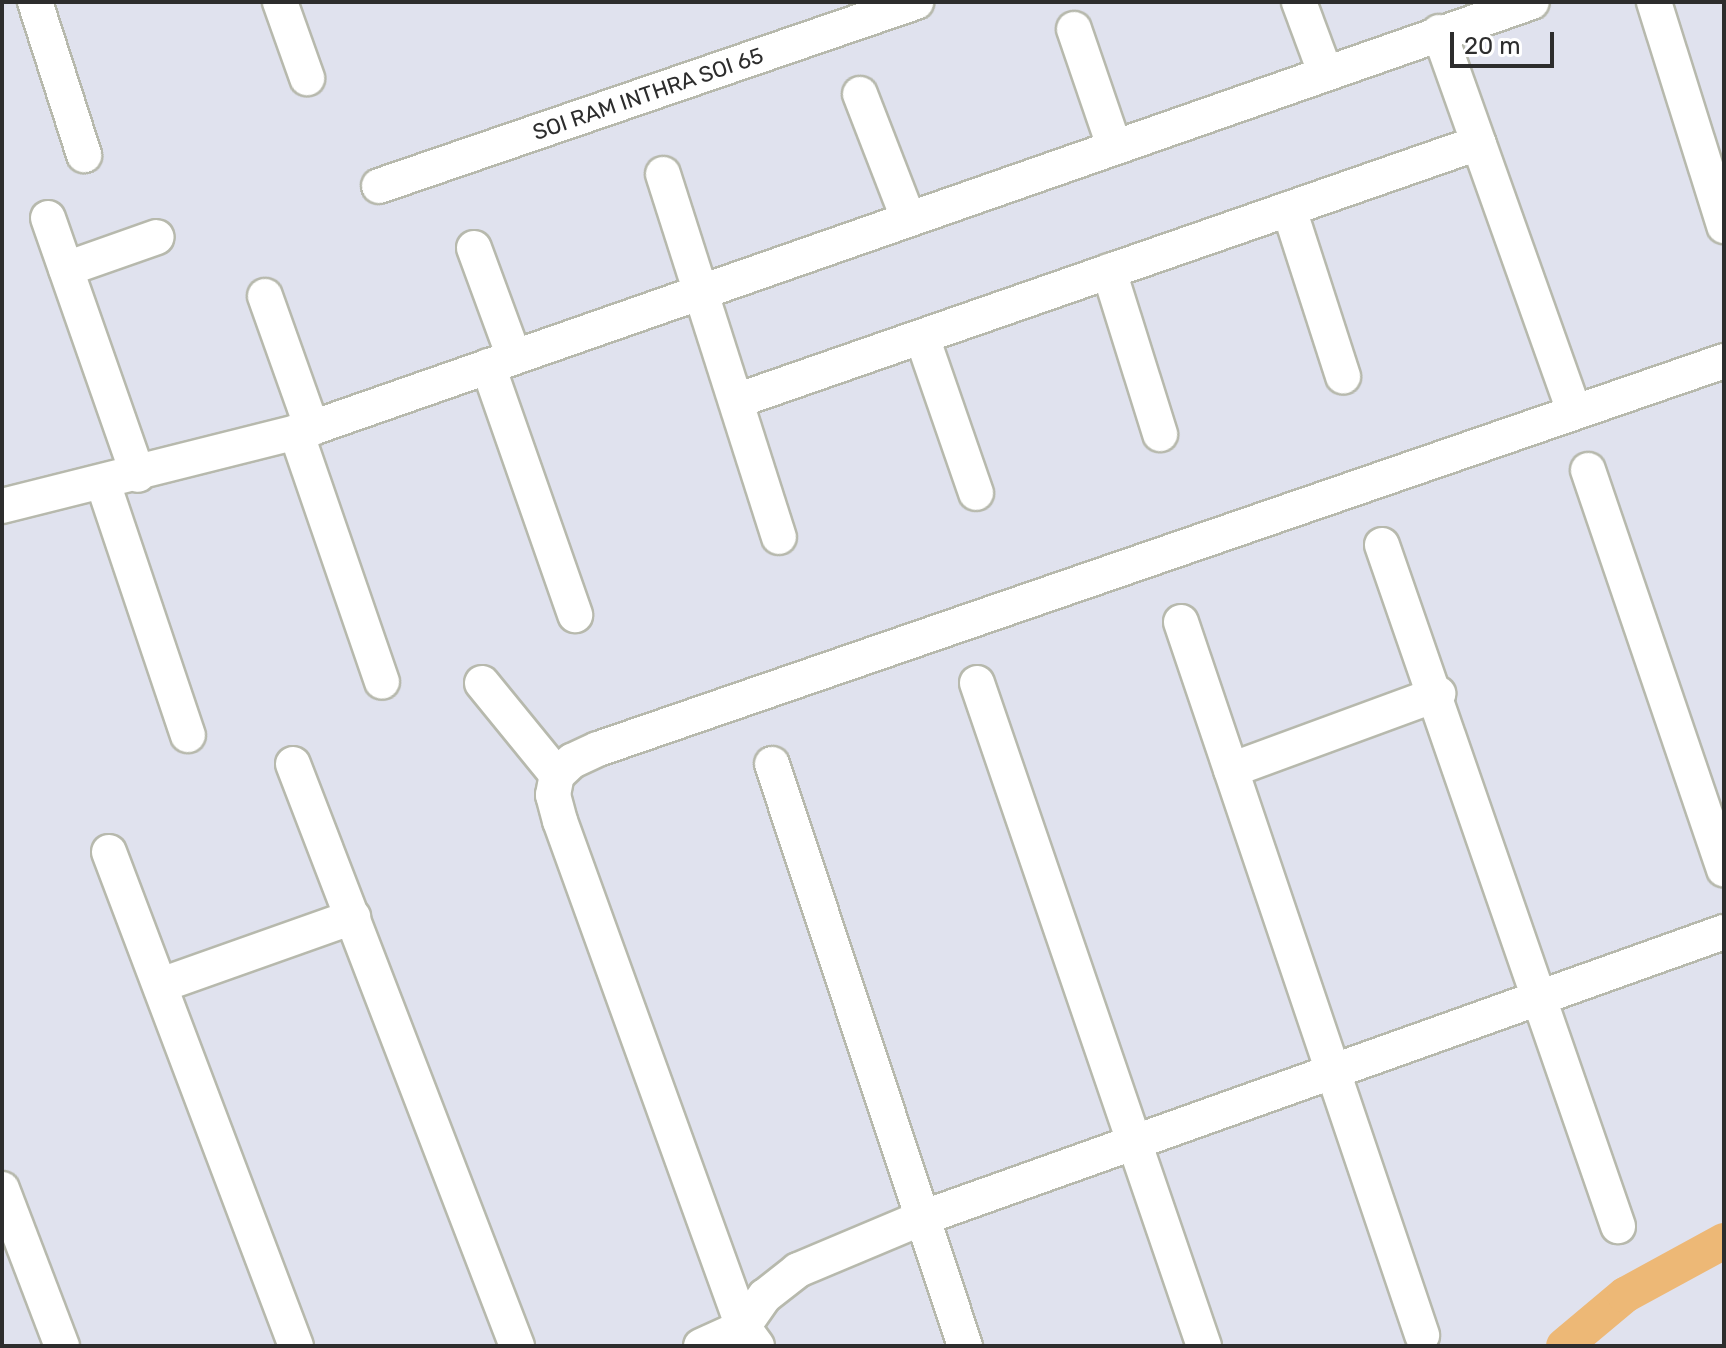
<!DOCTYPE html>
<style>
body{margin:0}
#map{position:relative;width:1726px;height:1348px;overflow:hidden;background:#e0e2ee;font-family:Rubik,sans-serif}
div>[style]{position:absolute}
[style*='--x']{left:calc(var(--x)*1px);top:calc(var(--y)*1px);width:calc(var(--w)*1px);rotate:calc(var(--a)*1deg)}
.canal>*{height:36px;margin:-18px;padding:0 18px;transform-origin:18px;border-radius:18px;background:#edb876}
.roads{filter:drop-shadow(2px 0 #b7b9ad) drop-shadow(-2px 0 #b7b9ad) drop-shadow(0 2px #b7b9ad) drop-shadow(0 -2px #b7b9ad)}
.minor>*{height:34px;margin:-17px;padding:0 17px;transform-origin:17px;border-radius:17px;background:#fff}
span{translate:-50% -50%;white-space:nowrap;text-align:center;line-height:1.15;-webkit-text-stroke:8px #fff;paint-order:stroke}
.street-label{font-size:22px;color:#2d2d2d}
.frame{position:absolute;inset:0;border:4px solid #2d2d2d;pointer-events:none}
.scale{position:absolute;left:1450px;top:32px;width:104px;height:36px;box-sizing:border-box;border:4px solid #2d2d2d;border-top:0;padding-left:10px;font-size:24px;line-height:28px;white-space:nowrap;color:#2d2d2d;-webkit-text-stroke:6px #fff;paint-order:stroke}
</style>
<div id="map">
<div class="canal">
<div style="--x:1564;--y:1346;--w:80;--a:-39.9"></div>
<div style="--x:1625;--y:1295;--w:113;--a:-28.6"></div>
</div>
<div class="roads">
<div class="minor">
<div style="--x:35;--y:2;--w:161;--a:72.2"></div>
<div style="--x:280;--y:2;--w:81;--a:70.4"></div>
<div style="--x:1299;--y:2;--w:75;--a:69.6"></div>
<div style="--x:1654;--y:2;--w:235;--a:72.6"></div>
<div style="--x:1074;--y:29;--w:124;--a:71.1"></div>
<div style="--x:1439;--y:32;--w:403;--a:70.4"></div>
<div style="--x:860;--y:94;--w:133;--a:68.8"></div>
<div style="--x:663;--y:174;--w:381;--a:72.3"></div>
<div style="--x:379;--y:186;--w:568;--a:-18.91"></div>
<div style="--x:1289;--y:209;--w:176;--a:72.1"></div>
<div style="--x:48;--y:218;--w:272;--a:70.7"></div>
<div style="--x:474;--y:248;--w:116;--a:69.8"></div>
<div style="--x:66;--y:269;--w:96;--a:-19.4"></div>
<div style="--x:1109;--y:271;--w:171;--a:72.6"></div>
<div style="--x:265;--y:296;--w:140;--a:70.4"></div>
<div style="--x:922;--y:337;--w:165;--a:70.9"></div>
<div style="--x:488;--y:366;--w:264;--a:70.7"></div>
<div style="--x:736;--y:401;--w:786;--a:-19.17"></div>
<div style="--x:296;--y:432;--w:264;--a:71"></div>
<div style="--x:1588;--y:470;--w:422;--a:71.2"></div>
<div style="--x:103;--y:483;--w:266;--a:71.4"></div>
<div style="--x:2;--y:506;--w:320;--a:-14.1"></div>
<div style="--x:312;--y:428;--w:1292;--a:-19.25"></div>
<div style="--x:1382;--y:545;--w:721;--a:70.89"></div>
<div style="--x:1181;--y:622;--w:753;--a:71.32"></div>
<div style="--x:482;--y:683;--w:119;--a:50.8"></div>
<div style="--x:977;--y:683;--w:701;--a:71.1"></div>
<div style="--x:293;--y:764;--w:624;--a:68.95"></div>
<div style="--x:772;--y:764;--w:613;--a:71.65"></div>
<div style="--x:1231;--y:770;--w:221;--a:-20.2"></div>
<div style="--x:109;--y:852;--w:528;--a:69.27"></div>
<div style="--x:161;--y:985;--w:204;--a:-19.5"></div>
<div style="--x:2;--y:1189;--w:168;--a:69.1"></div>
<div style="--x:701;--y:1346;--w:46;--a:-24.3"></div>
<div style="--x:743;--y:1327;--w:38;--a:-55"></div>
<div style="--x:765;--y:1296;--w:42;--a:-38.2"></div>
<div style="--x:798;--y:1270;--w:134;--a:-22.8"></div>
<div style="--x:922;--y:1218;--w:851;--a:-19.63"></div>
<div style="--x:757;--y:1346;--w:24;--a:-126"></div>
<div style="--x:743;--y:1327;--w:538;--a:-109.88"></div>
<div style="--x:560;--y:821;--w:27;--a:-105"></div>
<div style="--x:553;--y:795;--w:20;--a:-79"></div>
<div style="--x:557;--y:775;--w:21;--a:-43"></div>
<div style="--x:572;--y:761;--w:29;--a:-25"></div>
<div style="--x:598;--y:749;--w:1191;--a:-19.01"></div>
</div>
</div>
<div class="street-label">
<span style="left:648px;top:94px;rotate:-19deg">SOI RAM INTHRA SOI 65</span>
</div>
<div class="frame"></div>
<div class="scale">20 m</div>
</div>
